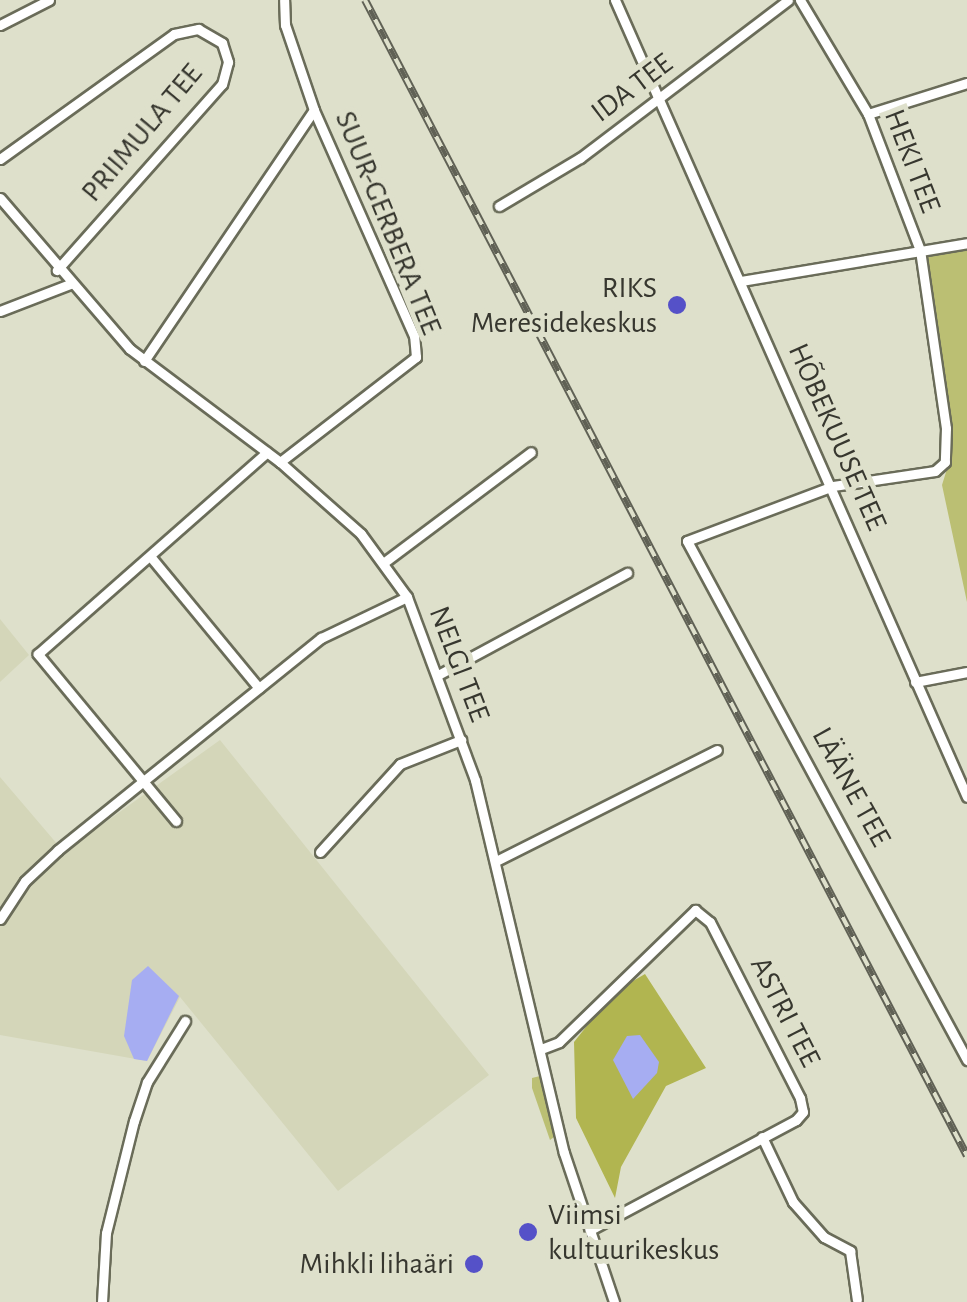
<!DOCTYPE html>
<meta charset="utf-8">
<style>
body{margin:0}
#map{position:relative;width:967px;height:1302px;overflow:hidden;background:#dee0cb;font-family:"Alegreya Sans",sans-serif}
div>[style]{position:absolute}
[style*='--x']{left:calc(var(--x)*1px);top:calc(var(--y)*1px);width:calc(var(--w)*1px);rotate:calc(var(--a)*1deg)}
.built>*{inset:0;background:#d4d6b9}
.green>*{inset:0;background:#bbbf73}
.forest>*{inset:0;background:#b1b550}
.water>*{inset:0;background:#a6adf2}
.roads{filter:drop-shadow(2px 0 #6a6c59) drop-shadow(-2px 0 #6a6c59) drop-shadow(0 2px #6a6c59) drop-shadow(0 -2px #6a6c59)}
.minor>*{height:9px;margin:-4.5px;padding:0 4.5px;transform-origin:4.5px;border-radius:4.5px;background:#fff}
.rail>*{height:8px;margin-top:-4px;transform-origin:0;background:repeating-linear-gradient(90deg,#dee0cb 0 11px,#606155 0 22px);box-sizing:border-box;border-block:2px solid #606155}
.dots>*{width:28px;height:28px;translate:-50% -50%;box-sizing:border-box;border:5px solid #dee0cb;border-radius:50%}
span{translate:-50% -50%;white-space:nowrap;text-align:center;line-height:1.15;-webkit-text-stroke:10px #dee0cb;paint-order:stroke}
.street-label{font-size:30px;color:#37372f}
.poi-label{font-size:30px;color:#37372f}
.right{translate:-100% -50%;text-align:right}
.left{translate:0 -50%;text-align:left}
</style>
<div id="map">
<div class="built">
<div style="clip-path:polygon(0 619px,29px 655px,0 682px)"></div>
<div style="clip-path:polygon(220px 740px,489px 1075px,338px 1191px,180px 997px,147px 1061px,0 1035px,0 777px,64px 852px)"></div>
</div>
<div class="green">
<div style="clip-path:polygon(967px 250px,967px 602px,942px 485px,951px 456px,923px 255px)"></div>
<div style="clip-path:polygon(540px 1076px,554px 1137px,550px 1140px,532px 1088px,532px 1078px)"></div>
</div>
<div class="forest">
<div style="clip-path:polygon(645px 974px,706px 1068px,666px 1086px,621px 1167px,615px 1198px,576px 1118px,574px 1042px,614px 992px)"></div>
</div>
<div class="water">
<div style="clip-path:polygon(148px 966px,179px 996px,147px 1061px,134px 1059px,124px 1036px,132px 980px)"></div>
<div style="clip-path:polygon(640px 1035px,659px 1062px,657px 1073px,633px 1099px,613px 1060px,627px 1036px)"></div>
</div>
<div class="roads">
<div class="minor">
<div style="--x:615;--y:0;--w:871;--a:66.17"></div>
<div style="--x:800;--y:0;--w:133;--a:59.2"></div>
<div style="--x:868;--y:114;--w:146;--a:69.1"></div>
<div style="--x:920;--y:250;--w:180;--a:81.7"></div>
<div style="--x:946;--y:428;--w:34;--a:92"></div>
<div style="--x:945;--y:462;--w:13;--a:138"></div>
<div style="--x:935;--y:471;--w:103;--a:171.6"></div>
<div style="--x:833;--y:486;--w:156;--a:159.4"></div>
<div style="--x:687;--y:541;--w:590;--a:61.65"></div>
<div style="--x:0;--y:25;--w:55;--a:-27"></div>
<div style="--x:868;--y:114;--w:104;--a:-17.4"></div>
<div style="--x:0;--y:159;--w:214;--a:-35.7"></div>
<div style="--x:174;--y:34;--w:25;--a:-12"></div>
<div style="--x:198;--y:29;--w:28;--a:30"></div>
<div style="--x:222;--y:43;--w:20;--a:72"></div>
<div style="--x:228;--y:62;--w:23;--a:105"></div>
<div style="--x:222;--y:84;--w:249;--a:131.6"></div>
<div style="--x:0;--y:198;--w:199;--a:49.3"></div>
<div style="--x:130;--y:349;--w:188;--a:37"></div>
<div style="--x:280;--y:462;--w:108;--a:41.6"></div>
<div style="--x:361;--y:534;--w:78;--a:53.9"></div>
<div style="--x:407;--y:597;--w:195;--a:69.6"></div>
<div style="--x:475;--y:780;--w:383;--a:76.6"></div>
<div style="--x:564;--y:1153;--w:157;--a:71.4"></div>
<div style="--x:499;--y:206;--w:94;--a:-30.7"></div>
<div style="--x:580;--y:158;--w:261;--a:-37.2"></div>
<div style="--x:741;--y:281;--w:229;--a:-9.5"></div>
<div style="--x:0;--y:311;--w:75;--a:-21.1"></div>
<div style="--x:144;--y:361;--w:303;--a:-55.9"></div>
<div style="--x:280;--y:462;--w:172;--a:-37.7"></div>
<div style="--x:416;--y:357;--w:21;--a:-95"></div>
<div style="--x:414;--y:336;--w:247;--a:-113.9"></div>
<div style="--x:314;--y:110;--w:90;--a:-108.8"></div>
<div style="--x:285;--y:25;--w:25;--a:-92"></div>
<div style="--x:150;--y:556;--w:171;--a:50.5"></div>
<div style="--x:386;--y:561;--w:181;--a:-36.9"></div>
<div style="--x:438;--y:675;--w:215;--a:-28.4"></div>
<div style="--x:915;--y:682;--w:53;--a:-10.9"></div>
<div style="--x:176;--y:821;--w:217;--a:-129.6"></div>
<div style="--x:38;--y:654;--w:305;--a:-41.4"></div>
<div style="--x:320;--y:852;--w:119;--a:-47.7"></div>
<div style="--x:400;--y:764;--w:66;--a:-21.5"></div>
<div style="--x:498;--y:860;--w:245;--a:-26.7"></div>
<div style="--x:0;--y:919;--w:45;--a:-56.7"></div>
<div style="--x:25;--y:881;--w:45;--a:-43.2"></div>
<div style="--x:58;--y:850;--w:338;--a:-38.9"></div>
<div style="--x:321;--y:638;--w:95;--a:-25.5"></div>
<div style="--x:541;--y:1049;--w:19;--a:-21"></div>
<div style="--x:559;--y:1042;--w:190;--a:-44.1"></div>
<div style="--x:695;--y:910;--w:19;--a:39"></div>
<div style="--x:710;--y:922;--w:198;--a:62.9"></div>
<div style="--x:800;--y:1098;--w:14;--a:78"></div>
<div style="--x:803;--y:1112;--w:11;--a:131"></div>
<div style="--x:796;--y:1120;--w:234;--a:151.9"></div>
<div style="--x:762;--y:1137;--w:72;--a:64.5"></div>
<div style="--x:793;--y:1202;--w:47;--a:48.5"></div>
<div style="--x:824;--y:1237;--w:30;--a:28"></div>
<div style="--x:850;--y:1251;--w:49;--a:81.9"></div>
<div style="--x:102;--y:1302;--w:69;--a:-86.7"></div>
<div style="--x:106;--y:1233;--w:115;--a:-76"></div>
<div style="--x:134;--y:1121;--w:41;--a:-71.6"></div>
<div style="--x:147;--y:1082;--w:72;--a:-58.1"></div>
</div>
</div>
<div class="rail">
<div style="--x:365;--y:0;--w:1303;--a:62.49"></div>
</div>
<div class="dots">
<div style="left:677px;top:305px;background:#5551c8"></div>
<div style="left:528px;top:1232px;background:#5551c8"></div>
<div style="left:474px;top:1264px;background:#5551c8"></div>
</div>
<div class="street-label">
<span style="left:632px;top:88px;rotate:-37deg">IDA TEE</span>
<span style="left:142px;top:133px;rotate:-50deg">PRIIMULA TEE</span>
<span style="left:912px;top:161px;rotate:69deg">HEKI TEE</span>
<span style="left:388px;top:223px;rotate:68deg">SUUR-GERBERA TEE</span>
<span style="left:837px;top:437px;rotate:66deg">HÕBEKUUSE TEE</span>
<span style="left:459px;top:664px;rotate:69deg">NELGI TEE</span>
<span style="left:851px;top:787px;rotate:61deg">LÄÄNE TEE</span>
<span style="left:785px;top:1012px;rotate:63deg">ASTRI TEE</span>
</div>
<div class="poi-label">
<span class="right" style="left:657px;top:305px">RIKS<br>Meresidekeskus</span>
<span class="left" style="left:548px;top:1232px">Viimsi<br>kultuurikeskus</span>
<span class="right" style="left:454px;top:1264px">Mihkli lihaäri</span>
</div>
</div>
